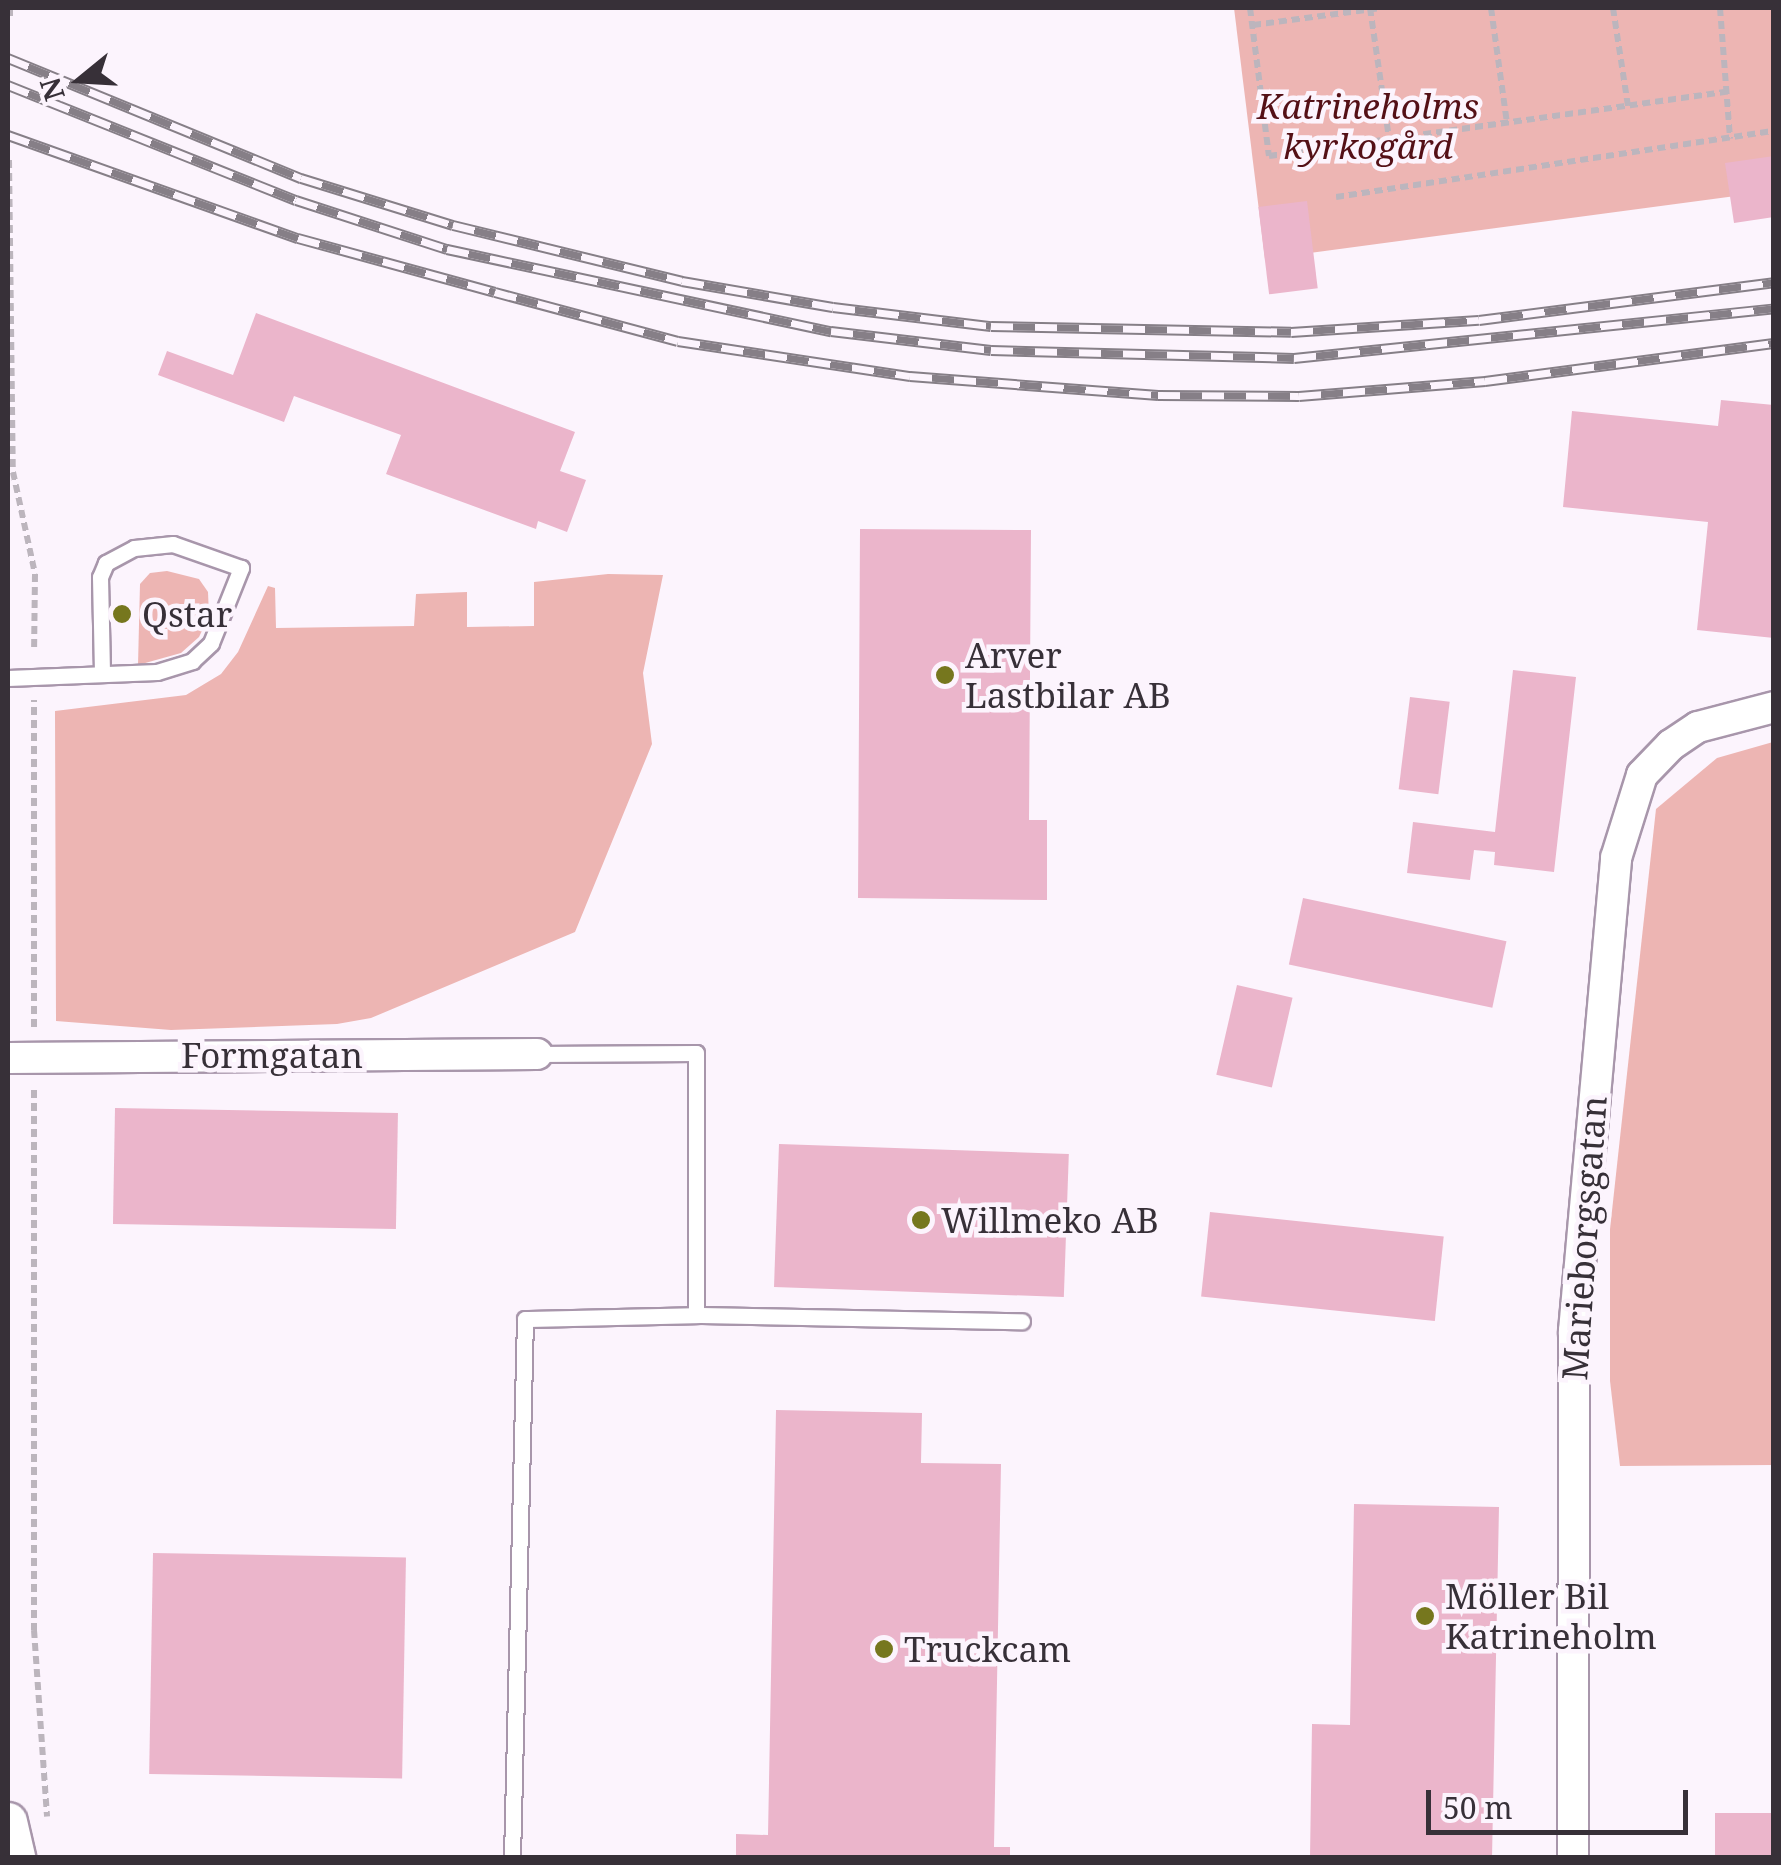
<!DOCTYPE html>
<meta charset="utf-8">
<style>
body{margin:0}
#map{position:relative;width:1781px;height:1865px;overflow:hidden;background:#fcf4fd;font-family:"Noto Serif",serif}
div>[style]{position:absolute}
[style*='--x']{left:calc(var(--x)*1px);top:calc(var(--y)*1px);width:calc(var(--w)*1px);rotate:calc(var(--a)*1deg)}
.green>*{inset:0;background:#edb5b3}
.building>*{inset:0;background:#ebb5cb;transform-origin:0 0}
.path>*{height:6px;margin-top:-3px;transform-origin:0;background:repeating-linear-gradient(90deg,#bcb5bd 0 8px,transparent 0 13px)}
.roads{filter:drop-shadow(2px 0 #a896ab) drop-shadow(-2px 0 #a896ab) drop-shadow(0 2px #a896ab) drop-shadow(0 -2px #a896ab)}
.service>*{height:15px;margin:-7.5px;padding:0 7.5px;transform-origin:7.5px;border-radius:7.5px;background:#fff}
.minor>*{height:30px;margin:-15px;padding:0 15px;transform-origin:15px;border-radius:15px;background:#fff}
.tertiary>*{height:38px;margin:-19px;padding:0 19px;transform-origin:19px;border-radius:19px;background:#fff}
.rail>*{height:11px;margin-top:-5.5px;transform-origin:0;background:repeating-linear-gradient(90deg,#fcf4fd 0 22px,#867f87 0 44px);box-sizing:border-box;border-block:2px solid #867f87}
.dots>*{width:28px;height:28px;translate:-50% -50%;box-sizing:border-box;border:5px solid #fcf4fd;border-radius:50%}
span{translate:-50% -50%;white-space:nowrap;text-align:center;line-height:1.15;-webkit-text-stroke:9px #fcf4fd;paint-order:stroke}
.park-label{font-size:35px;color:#541016;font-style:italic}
.poi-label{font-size:35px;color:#373038}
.left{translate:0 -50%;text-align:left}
.street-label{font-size:35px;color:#373038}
.frame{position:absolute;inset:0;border:10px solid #373038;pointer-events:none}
.north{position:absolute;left:30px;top:30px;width:100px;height:100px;-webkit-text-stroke:8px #fcf4fd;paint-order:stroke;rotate:252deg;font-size:28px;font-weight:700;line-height:40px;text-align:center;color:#373038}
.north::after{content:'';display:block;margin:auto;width:35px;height:45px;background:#373038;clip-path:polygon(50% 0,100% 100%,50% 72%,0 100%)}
.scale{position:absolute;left:1426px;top:1790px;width:262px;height:45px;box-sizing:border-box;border:5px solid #373038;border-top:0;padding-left:12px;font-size:30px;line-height:35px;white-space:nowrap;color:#373038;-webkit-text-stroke:8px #fcf4fd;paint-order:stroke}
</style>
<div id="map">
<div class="green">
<div style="clip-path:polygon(1234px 8px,1773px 8px,1773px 191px,1265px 259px)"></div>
<div style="clip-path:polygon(167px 571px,199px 579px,208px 592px,209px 616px,199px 637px,181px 653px,138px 665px,140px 584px,150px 573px)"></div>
<div style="clip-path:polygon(608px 574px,663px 575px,643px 673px,652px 744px,575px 932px,371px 1018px,337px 1024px,171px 1030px,56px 1021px,55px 711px,186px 695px,221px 674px,238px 652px,268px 586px,275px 588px,276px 628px,414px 626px,416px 594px,467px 592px,467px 627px,534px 626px,534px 582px)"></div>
<div style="clip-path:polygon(1773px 742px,1773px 1465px,1620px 1466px,1610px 1381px,1610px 1229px,1656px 809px,1717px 758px)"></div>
</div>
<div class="building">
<div style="clip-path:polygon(1774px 156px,1774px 217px,1734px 223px,1725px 163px)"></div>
<div style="left:1307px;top:201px;width:88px;height:49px;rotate:83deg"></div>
<div style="clip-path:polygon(256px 313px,575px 432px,560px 471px,586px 480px,567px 532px,538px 521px,536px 529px,386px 474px,401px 435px,294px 396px,284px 422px,158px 375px,167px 351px,233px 375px)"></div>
<div style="clip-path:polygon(1721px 400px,1774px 405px,1774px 638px,1697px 630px,1708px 522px,1563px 507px,1572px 411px,1718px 426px)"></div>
<div style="clip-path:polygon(860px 529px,1031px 530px,1029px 820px,1047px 820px,1047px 900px,858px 898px)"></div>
<div style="clip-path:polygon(1513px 670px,1576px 677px,1554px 872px,1494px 865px,1495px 852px,1474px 850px,1470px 880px,1407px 873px,1413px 822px,1495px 832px)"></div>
<div style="left:1410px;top:697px;width:40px;height:93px;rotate:7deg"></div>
<div style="left:1303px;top:898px;width:208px;height:68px;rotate:12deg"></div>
<div style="left:1237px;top:985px;width:57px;height:92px;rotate:13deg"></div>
<div style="left:115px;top:1108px;width:283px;height:116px;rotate:1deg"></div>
<div style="left:779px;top:1144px;width:290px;height:143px;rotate:2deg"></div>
<div style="left:1210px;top:1212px;width:235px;height:85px;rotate:6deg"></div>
<div style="clip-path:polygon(776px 1410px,922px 1413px,921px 1463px,1001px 1464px,994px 1847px,1010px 1847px,1010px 1858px,736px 1858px,736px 1834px,768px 1835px)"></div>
<div style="clip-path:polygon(1354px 1504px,1499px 1507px,1492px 1858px,1310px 1858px,1312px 1724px,1350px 1725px)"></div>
<div style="left:153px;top:1553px;width:253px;height:221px;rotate:1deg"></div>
<div style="left:1774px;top:1813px;width:45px;height:59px;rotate:90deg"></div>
</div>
<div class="path">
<div style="--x:10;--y:8;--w:9;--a:90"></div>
<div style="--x:1250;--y:8;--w:149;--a:82.7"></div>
<div style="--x:1269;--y:156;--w:467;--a:-8"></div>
<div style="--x:1370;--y:8;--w:132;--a:81.7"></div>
<div style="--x:1491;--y:8;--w:116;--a:82.1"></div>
<div style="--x:1613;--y:8;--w:99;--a:81.3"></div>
<div style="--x:1720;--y:8;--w:131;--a:85.6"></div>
<div style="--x:1253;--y:25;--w:129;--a:-7.6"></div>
<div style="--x:9;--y:160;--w:312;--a:89.3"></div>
<div style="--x:13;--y:472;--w:104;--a:77.8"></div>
<div style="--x:35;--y:574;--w:78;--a:90.7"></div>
<div style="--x:1336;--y:197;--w:443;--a:-8.6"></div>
<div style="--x:34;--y:1027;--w:327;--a:-90"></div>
<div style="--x:34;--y:1090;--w:540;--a:90"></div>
<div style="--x:34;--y:1630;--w:187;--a:86"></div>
</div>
<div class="roads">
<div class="service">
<div style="--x:8;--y:678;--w:149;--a:-2.3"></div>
<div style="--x:157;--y:672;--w:37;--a:-17"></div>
<div style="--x:192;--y:661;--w:26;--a:-43"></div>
<div style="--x:211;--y:643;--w:81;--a:-68.2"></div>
<div style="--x:241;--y:568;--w:72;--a:-160.6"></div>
<div style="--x:173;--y:544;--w:39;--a:174"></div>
<div style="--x:134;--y:548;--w:32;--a:152"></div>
<div style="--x:106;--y:563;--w:15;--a:113"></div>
<div style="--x:100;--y:577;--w:97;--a:88.8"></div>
<div style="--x:537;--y:1054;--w:159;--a:-0.4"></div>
<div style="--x:696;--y:1053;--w:262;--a:90"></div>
<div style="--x:696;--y:1315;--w:326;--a:1.1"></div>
<div style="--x:512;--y:1858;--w:539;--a:-88.62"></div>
<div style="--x:525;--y:1319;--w:171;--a:-1.3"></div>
</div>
<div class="minor">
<div style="--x:8;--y:1058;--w:529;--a:-0.43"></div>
<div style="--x:1573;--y:1858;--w:527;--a:-89.89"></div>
<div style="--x:1574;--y:1331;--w:475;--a:-84.9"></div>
<div style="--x:1616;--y:858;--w:87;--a:-72.6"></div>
<div style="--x:1642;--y:775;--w:42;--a:-46"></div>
<div style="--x:1671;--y:745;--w:32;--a:-34"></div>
<div style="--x:1698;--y:727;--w:79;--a:-14.7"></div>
</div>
<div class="tertiary">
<div style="--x:8;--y:1822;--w:37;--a:77"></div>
</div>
</div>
<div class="rail">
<div style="--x:8;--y:58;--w:317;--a:22.3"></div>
<div style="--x:301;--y:178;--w:159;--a:17.2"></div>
<div style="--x:453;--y:225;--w:236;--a:13.7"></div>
<div style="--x:682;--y:281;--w:153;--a:9.8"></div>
<div style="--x:833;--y:307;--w:159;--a:6.9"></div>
<div style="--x:991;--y:326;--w:300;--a:1.1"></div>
<div style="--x:1291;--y:332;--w:188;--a:-3.7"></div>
<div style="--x:1479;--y:320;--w:297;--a:-7.3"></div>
<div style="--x:8;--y:85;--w:310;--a:21.8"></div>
<div style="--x:296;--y:200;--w:159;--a:18"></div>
<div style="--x:447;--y:249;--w:393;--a:12.1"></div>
<div style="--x:831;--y:331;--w:161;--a:6.8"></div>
<div style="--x:991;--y:350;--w:303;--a:1.5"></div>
<div style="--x:1294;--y:358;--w:483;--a:-5.9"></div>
<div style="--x:8;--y:135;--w:308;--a:19.6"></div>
<div style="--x:298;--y:238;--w:204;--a:15.3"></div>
<div style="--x:495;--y:292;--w:189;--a:15"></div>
<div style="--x:678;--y:341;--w:235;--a:8.6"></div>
<div style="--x:910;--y:376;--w:249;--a:4.4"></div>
<div style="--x:1158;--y:395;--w:141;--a:0.4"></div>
<div style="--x:1299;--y:396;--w:187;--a:-4.6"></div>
<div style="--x:1485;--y:381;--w:291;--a:-7.5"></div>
</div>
<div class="dots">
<div style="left:122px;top:614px;background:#76771e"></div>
<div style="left:945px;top:675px;background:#76771e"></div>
<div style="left:921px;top:1220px;background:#76771e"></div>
<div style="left:1425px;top:1616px;background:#76771e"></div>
<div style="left:884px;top:1649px;background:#76771e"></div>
</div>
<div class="park-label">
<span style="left:1368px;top:126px">Katrineholms<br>kyrkogård</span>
</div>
<div class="poi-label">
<span class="left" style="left:142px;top:614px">Qstar</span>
<span class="left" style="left:965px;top:675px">Arver<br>Lastbilar AB</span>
<span class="left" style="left:941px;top:1220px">Willmeko AB</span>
<span class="left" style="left:1445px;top:1616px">Möller Bil<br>Katrineholm</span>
<span class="left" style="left:904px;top:1649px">Truckcam</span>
</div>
<div class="street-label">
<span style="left:272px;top:1055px">Formgatan</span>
<span style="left:1584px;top:1238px;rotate:-86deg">Marieborgsgatan</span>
</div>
<div class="frame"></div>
<div class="north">N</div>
<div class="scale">50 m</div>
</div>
